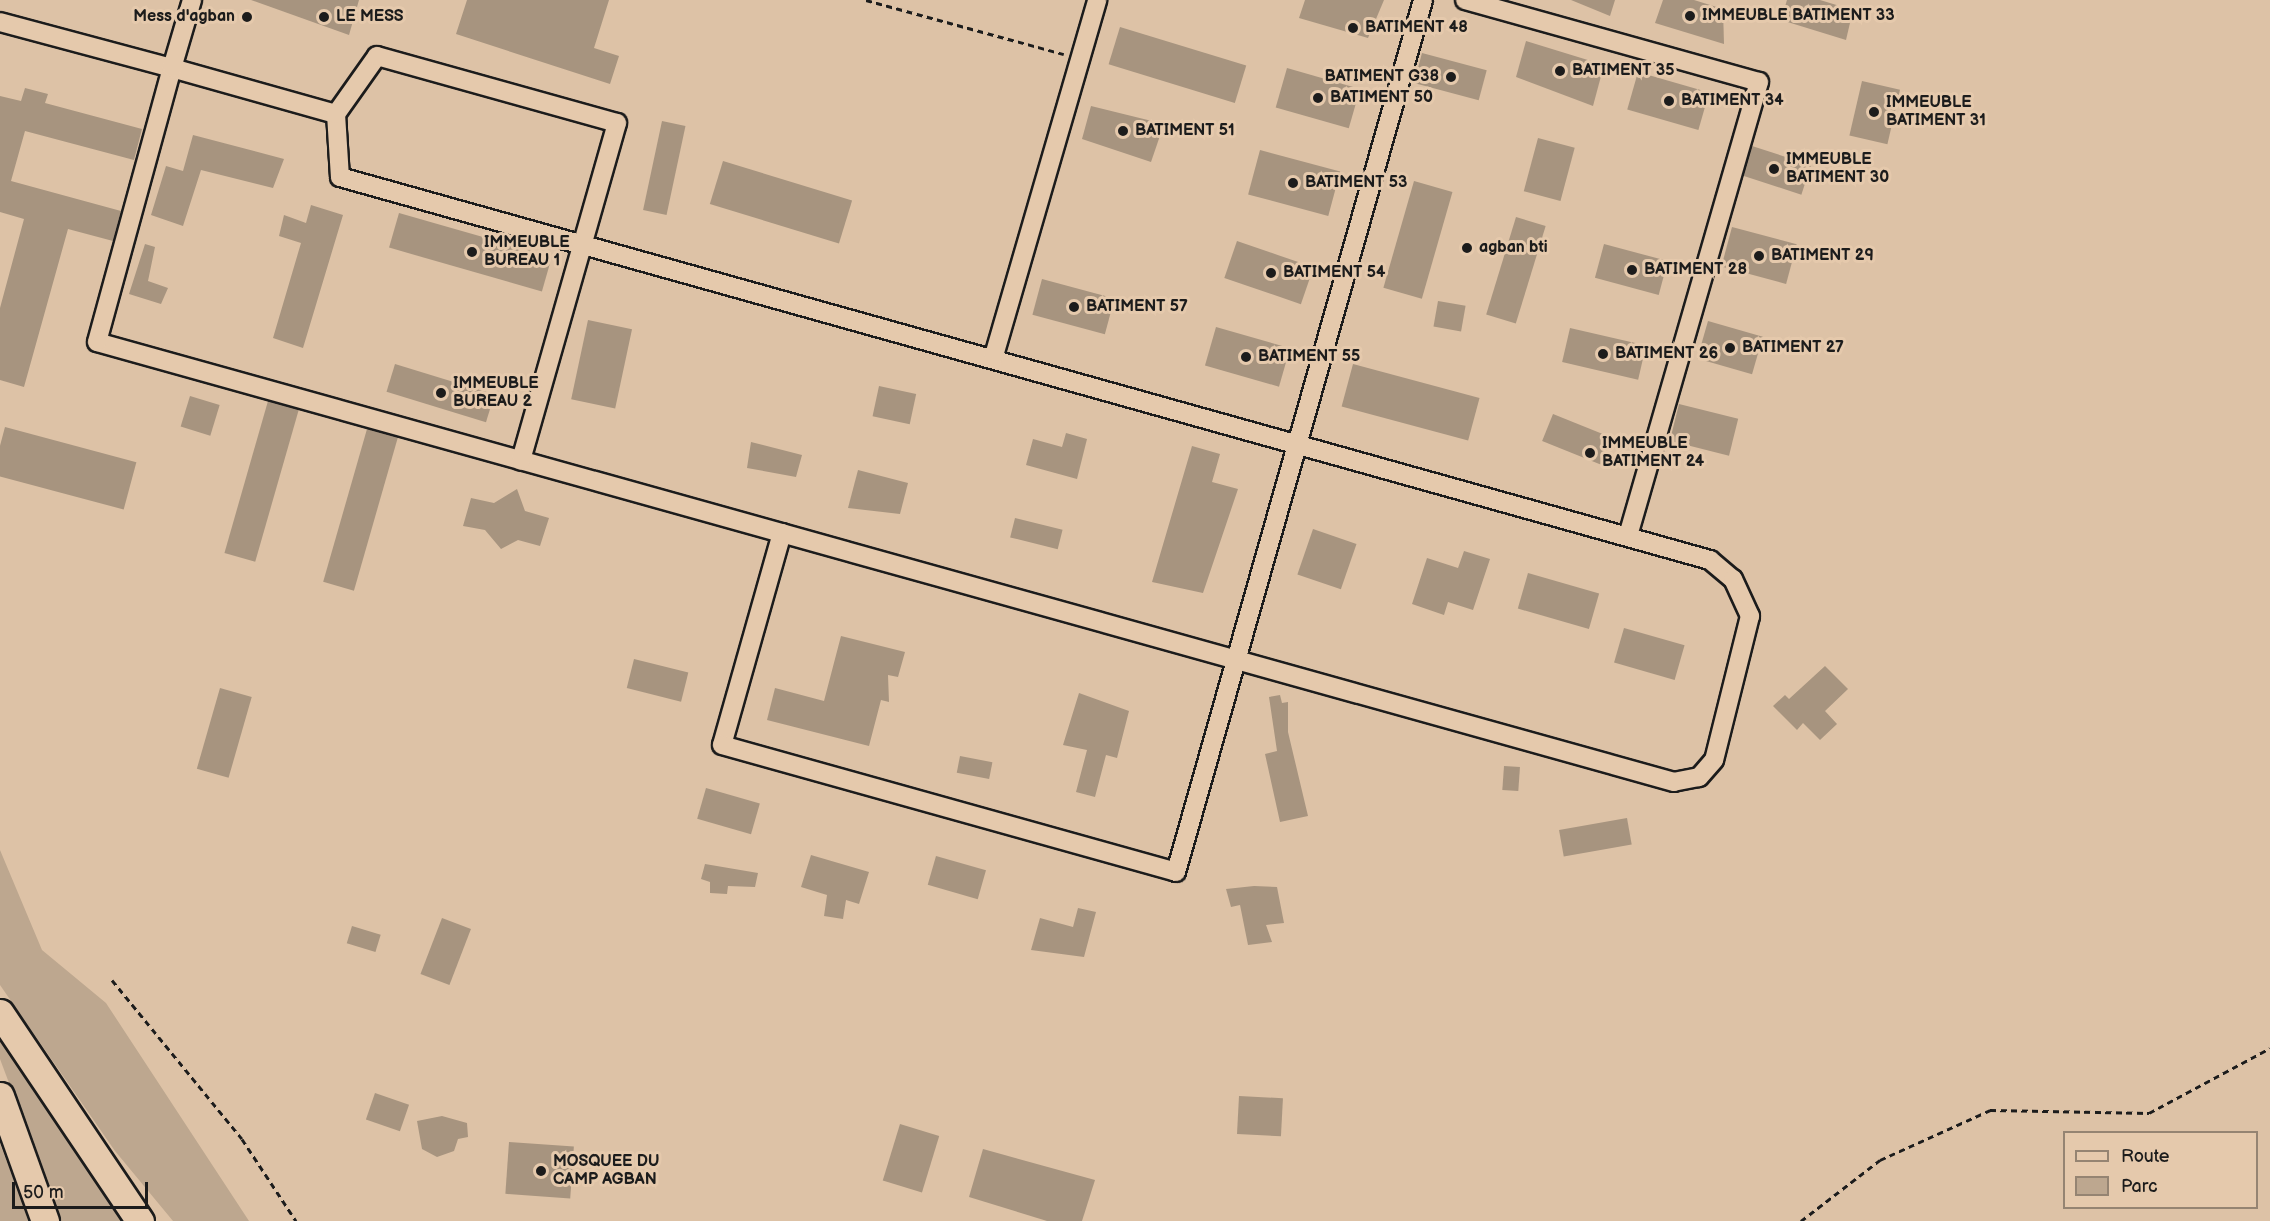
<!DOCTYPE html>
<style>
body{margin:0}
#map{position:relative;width:2270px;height:1221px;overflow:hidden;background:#ddc2a6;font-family:"Balsamiq Sans",sans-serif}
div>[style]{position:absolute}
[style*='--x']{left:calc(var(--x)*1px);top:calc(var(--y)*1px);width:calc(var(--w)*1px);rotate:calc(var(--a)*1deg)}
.green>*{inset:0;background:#bda78f}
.building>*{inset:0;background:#a7947f;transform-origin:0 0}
.path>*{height:3px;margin-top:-1.5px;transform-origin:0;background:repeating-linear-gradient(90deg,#1c1c1c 0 6px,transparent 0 10.5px)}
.roads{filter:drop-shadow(2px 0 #1c1c1c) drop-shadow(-2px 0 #1c1c1c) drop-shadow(0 2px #1c1c1c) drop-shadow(0 -2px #1c1c1c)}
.minor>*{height:18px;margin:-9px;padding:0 9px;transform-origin:9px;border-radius:9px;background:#e5c9ac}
.highway>*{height:27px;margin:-13.5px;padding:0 13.5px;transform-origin:13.5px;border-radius:13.5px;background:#e5c9ac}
.dots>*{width:16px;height:16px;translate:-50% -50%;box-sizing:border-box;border:3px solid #e5c9ac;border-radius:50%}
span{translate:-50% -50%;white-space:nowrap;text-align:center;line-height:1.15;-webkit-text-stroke:6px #e5c9ac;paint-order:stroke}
.poi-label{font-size:16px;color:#1c1c1c;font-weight:700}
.left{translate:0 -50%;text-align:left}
.right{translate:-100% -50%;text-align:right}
.legend{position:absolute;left:2063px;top:1131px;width:195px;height:78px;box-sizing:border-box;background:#e5c9ac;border:2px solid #958472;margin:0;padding:8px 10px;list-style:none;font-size:18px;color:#1c1c1c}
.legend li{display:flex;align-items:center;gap:12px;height:30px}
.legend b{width:30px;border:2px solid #958472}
.scale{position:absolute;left:12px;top:1182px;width:136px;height:27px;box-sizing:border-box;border:3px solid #1c1c1c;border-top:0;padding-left:8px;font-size:18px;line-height:21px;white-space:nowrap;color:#1c1c1c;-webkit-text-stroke:4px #e5c9ac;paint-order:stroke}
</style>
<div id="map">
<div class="green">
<div style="clip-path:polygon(0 850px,42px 950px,106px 1003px,249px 1221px,173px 1221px,115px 1151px,0 985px)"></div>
<div style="clip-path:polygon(0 1037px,136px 1221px,61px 1221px,0 1059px)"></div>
<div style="clip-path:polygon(0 1144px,23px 1203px,28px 1221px,0 1221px)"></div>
</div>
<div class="building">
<div style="clip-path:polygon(251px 0,359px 0,349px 35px)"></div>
<div style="clip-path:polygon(467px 0,609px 0,594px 48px,619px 56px,610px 84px,456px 34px)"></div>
<div style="clip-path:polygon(1305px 0,1384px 0,1368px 38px,1299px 18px)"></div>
<div style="clip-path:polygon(1571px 0,1615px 0,1610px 16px)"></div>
<div style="clip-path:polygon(1663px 0,1694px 0,1723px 9px,1724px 44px,1655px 23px)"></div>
<div style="clip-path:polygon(1787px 0,1820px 0,1853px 10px,1846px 40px,1781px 20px)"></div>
<div style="left:1120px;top:27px;width:132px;height:39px;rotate:17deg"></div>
<div style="clip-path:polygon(1526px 41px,1604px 65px,1593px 106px,1516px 77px)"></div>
<div style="left:1422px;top:53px;width:67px;height:31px;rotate:15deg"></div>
<div style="left:1287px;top:68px;width:76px;height:41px;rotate:16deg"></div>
<div style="left:1638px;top:72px;width:74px;height:39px;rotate:16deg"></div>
<div style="left:1862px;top:81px;width:39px;height:56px;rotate:13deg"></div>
<div style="clip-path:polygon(25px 88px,48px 94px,45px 103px,142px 129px,134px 160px,25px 131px,11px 181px,121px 211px,113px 241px,68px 229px,24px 387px,0 380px,0 308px,24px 219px,0 212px,0 96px,21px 101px)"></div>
<div style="clip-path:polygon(1091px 106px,1164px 124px,1151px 162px,1082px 139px)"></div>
<div style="left:662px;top:121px;width:24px;height:91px;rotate:12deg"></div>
<div style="clip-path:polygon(193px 135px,284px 159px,273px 188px,201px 170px,183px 226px,151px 215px,166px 166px,183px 171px)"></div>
<div style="left:1538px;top:138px;width:38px;height:55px;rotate:15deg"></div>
<div style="left:1752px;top:146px;width:62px;height:31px;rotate:18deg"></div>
<div style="left:1260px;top:150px;width:83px;height:46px;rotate:15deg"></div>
<div style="left:723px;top:161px;width:135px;height:45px;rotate:17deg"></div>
<div style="left:1414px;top:181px;width:40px;height:111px;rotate:16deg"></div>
<div style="clip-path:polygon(311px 205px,343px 215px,303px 348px,273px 338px,301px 243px,279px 236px,284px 215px,306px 223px)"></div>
<div style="left:399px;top:213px;width:159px;height:36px;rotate:16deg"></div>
<div style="left:1516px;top:217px;width:31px;height:102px;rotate:17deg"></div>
<div style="left:1732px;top:227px;width:67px;height:41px;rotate:15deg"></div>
<div style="left:1237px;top:241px;width:81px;height:39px;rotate:19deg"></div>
<div style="clip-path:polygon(145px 244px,155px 247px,148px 281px,168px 288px,161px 304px,129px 294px)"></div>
<div style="left:1604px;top:244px;width:66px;height:35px;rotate:15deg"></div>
<div style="left:1042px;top:279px;width:75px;height:37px;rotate:15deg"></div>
<div style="left:1438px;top:301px;width:28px;height:26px;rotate:10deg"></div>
<div style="left:588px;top:320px;width:45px;height:81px;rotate:12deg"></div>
<div style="left:1708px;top:321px;width:57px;height:39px;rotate:16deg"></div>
<div style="left:1216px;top:327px;width:77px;height:40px;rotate:16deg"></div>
<div style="left:1570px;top:328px;width:78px;height:35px;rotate:13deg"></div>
<div style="left:395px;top:364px;width:104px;height:29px;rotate:17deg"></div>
<div style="left:1353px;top:364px;width:131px;height:44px;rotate:15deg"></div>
<div style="left:879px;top:386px;width:38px;height:31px;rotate:12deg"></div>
<div style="left:190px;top:396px;width:31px;height:32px;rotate:17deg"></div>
<div style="left:268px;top:401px;width:32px;height:158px;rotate:16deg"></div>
<div style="left:1679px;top:404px;width:61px;height:38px;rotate:14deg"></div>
<div style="left:1553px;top:414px;width:63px;height:29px;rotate:22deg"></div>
<div style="left:5px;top:427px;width:136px;height:49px;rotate:15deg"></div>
<div style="left:367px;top:429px;width:32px;height:159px;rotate:16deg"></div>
<div style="clip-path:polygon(1066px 433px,1087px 439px,1077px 479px,1026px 465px,1033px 439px,1062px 447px)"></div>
<div style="clip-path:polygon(751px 442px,802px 455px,796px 477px,747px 468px)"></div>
<div style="clip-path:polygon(1192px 446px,1220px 454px,1212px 482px,1238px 489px,1203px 593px,1152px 582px)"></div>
<div style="clip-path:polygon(858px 470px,908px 483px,900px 514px,848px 508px)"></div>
<div style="clip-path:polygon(517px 489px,525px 511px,549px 518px,540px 546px,518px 540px,501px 549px,485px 530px,463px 526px,471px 498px,494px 503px)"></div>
<div style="left:1015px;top:518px;width:49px;height:20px;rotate:14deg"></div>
<div style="left:1313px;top:529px;width:46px;height:48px;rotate:19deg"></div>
<div style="clip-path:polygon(1464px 551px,1490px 559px,1473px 610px,1448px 602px,1444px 615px,1412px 604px,1427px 558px,1458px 568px)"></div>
<div style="left:1528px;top:573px;width:74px;height:37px;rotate:16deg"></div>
<div style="left:1624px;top:628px;width:63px;height:36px;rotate:16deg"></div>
<div style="clip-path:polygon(841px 636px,905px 652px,898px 677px,888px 675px,889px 702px,881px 700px,869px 746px,767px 720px,775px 688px,824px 701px)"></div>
<div style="left:634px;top:659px;width:56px;height:30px;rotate:14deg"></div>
<div style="clip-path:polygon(1825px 666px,1848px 689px,1825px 711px,1837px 724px,1820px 740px,1803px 723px,1797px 730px,1773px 706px,1785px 695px,1789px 699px)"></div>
<div style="left:220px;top:688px;width:33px;height:84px;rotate:16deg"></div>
<div style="clip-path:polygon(1079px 693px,1129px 711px,1117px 758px,1106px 755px,1095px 797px,1076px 792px,1087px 750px,1063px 745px)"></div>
<div style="clip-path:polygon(1280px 695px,1282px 703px,1288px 702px,1288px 732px,1308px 816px,1280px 822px,1265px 754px,1277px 751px,1269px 697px)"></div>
<div style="left:960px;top:756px;width:33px;height:17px;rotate:11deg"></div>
<div style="left:1504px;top:766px;width:16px;height:24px;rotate:4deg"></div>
<div style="left:706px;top:788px;width:56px;height:32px;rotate:16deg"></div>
<div style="left:1627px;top:818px;width:27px;height:69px;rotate:80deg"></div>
<div style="clip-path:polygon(811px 855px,869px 872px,859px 904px,846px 900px,843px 919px,824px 916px,827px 895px,801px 887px)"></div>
<div style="left:936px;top:856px;width:52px;height:30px;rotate:16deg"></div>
<div style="clip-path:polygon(705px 864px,758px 873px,755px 887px,728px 886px,727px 894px,710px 893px,710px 882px,701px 879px)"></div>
<div style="clip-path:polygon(1254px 886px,1277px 887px,1284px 923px,1266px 925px,1272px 942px,1248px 945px,1240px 905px,1231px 907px,1226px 889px)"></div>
<div style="clip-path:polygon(1078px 908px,1096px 912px,1084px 957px,1031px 950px,1040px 918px,1073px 927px)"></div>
<div style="left:442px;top:918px;width:31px;height:60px;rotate:21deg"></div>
<div style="left:352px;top:926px;width:30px;height:18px;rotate:17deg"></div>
<div style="left:375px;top:1093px;width:36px;height:28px;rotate:19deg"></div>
<div style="left:1239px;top:1096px;width:44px;height:38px;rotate:3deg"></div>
<div style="clip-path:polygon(442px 1116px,467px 1123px,468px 1137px,458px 1139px,454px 1151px,437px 1157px,422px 1149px,417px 1121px)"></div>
<div style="left:900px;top:1124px;width:41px;height:59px;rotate:17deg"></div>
<div style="left:509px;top:1142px;width:65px;height:52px;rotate:4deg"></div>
<div style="clip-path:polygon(983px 1149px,1095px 1180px,1082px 1221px,1047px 1221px,969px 1197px)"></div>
</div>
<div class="path">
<div style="--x:866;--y:0;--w:205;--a:15.3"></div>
<div style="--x:112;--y:980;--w:205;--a:50.7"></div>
<div style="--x:242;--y:1139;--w:98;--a:56.6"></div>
<div style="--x:1801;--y:1221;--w:100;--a:-37.7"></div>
<div style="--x:1880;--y:1160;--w:121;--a:-24.4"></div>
<div style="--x:1990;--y:1110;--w:159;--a:1.1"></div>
<div style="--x:2149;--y:1113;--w:137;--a:-28.2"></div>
</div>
<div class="roads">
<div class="minor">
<div style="--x:1465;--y:0;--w:305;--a:15.6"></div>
<div style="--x:1759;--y:82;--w:473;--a:106.1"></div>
<div style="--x:0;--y:22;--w:178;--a:15"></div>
<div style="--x:172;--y:68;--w:170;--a:15.7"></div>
<div style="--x:336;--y:114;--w:63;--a:86.4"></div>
<div style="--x:340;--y:177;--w:1423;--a:15.62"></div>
<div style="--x:1710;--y:560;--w:30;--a:40"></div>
<div style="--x:1733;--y:579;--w:41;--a:65.3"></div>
<div style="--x:1750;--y:616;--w:148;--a:104"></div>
<div style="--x:1714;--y:760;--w:23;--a:131"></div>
<div style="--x:1699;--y:777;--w:25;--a:169"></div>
<div style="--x:1674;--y:782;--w:1637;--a:-164.41"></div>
<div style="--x:97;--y:342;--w:284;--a:-74.7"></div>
<div style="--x:172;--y:68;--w:71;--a:-73.6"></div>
<div style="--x:336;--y:114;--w:71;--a:-54.7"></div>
<div style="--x:377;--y:56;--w:249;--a:15.6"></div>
<div style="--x:617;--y:123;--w:351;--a:105.9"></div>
<div style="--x:993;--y:359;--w:374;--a:-73.8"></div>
<div style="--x:782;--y:533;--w:220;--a:105.8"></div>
<div style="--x:722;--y:745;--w:471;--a:15.6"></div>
<div style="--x:1176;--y:872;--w:906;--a:-74.18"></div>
</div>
<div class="highway">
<div style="--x:0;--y:1013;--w:251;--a:56.1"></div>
<div style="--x:0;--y:1096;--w:133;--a:70.2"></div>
</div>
</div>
<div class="dots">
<div style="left:1690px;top:16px;background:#1c1c1c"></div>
<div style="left:247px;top:17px;background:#1c1c1c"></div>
<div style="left:324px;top:17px;background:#1c1c1c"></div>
<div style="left:1353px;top:28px;background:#1c1c1c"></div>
<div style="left:1560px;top:71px;background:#1c1c1c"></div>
<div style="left:1451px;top:77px;background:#1c1c1c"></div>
<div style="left:1318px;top:98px;background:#1c1c1c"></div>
<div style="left:1669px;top:101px;background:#1c1c1c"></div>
<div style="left:1874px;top:112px;background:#1c1c1c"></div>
<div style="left:1123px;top:131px;background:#1c1c1c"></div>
<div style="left:1774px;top:169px;background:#1c1c1c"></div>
<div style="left:1293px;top:183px;background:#1c1c1c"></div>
<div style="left:1467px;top:248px;background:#1c1c1c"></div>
<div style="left:472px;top:252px;background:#1c1c1c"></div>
<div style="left:1759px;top:256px;background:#1c1c1c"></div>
<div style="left:1632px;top:270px;background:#1c1c1c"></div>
<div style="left:1271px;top:273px;background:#1c1c1c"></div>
<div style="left:1074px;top:307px;background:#1c1c1c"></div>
<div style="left:1730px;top:348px;background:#1c1c1c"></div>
<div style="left:1603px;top:354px;background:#1c1c1c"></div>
<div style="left:1246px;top:357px;background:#1c1c1c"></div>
<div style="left:441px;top:393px;background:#1c1c1c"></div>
<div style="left:1590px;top:453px;background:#1c1c1c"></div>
<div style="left:541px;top:1171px;background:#1c1c1c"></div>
</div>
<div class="poi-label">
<span class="left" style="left:1702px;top:16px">IMMEUBLE BATIMENT 33</span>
<span class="right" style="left:235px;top:17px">Mess d'agban</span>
<span class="left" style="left:336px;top:17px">LE MESS</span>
<span class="left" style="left:1365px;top:28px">BATIMENT 48</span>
<span class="left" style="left:1572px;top:71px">BATIMENT 35</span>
<span class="right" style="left:1439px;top:77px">BATIMENT G38</span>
<span class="left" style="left:1330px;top:98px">BATIMENT 50</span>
<span class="left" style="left:1681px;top:101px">BATIMENT 34</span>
<span class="left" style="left:1886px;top:112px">IMMEUBLE<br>BATIMENT 31</span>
<span class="left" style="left:1135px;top:131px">BATIMENT 51</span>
<span class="left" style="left:1786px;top:169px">IMMEUBLE<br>BATIMENT 30</span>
<span class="left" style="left:1305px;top:183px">BATIMENT 53</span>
<span class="left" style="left:484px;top:252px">IMMEUBLE<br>BUREAU 1</span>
<span class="left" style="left:1479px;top:248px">agban bti</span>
<span class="left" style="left:1771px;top:256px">BATIMENT 29</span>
<span class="left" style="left:1644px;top:270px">BATIMENT 28</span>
<span class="left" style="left:1283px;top:273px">BATIMENT 54</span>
<span class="left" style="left:1086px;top:307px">BATIMENT 57</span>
<span class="left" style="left:1742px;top:348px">BATIMENT 27</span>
<span class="left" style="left:1615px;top:354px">BATIMENT 26</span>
<span class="left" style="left:1258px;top:357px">BATIMENT 55</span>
<span class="left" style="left:453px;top:393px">IMMEUBLE<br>BUREAU 2</span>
<span class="left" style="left:1602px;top:453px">IMMEUBLE<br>BATIMENT 24</span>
<span class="left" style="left:553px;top:1171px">MOSQUEE DU<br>CAMP AGBAN</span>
</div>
<ul class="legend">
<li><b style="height:8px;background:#e5c9ac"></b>Route</li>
<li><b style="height:16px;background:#bda78f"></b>Parc</li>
</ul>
<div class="scale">50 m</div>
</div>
